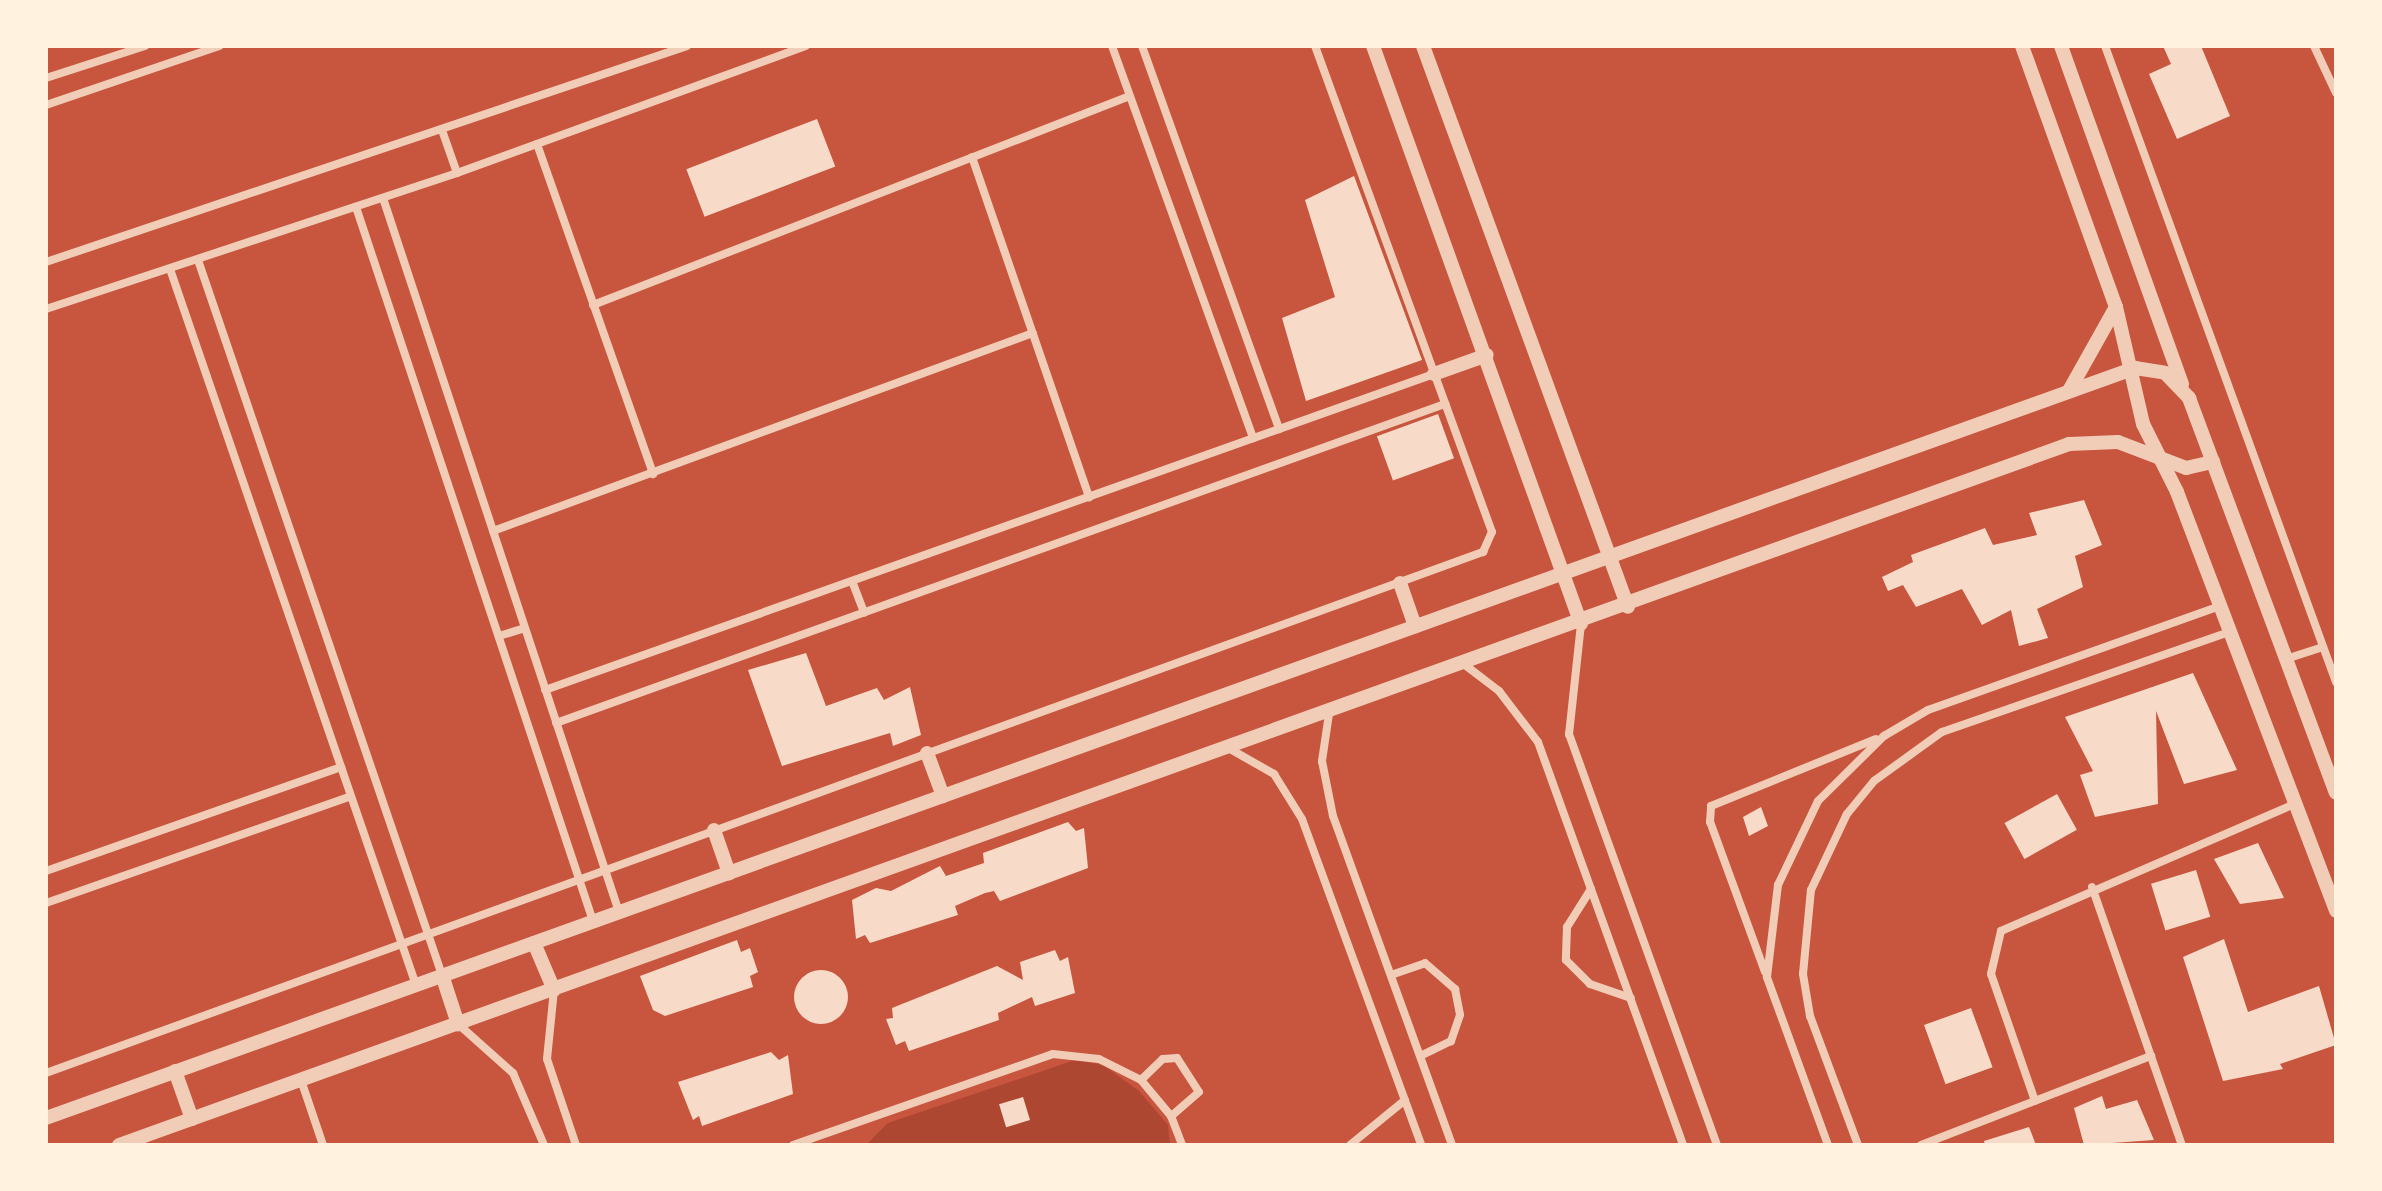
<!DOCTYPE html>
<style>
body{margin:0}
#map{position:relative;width:2382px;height:1191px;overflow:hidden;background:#c8553d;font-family:"Roboto Condensed",sans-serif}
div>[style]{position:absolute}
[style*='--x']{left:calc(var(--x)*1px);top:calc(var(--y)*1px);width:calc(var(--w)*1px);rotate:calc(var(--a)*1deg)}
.green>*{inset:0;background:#ae4732}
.building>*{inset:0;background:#f7dbc8;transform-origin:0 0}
.round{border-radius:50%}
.minor>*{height:8px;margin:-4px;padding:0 4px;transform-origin:4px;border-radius:4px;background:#f1ccb7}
.tertiary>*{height:14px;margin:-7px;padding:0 7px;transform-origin:7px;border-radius:7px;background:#f1ccb7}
span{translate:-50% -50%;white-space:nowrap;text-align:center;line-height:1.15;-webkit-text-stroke:6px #fff3e0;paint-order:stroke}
.frame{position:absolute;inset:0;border:48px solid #fff3e0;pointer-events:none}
</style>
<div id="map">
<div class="green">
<div style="clip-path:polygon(1075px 1060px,1103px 1065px,1139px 1091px,1168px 1125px,1170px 1145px,866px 1145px,888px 1123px)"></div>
</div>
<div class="building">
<div style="clip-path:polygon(2163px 46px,2201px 46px,2230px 116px,2177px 139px,2149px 74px,2171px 64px)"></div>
<div style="left:817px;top:119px;width:51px;height:140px;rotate:69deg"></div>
<div style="clip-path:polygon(1354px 176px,1422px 360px,1306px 401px,1282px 318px,1335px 297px,1305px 200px)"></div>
<div style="left:1438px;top:414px;width:47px;height:65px;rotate:70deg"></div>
<div style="clip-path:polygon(2084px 500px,2102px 545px,2075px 556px,2083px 587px,2037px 609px,2048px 638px,2019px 646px,2011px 610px,1982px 625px,1962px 589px,1916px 607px,1903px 585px,1888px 591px,1882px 577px,1913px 562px,1911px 555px,1985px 528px,1993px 545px,2037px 535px,2029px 513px)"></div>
<div style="clip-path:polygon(806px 653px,826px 706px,877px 688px,884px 700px,910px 687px,921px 735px,893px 746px,890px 733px,782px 766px,748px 670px)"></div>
<div style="clip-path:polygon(2193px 673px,2237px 770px,2184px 784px,2156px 711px,2158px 804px,2095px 817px,2080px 775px,2093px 771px,2065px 717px)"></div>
<div style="left:2057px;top:794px;width:41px;height:60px;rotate:61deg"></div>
<div style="clip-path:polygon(1761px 807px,1768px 826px,1749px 836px,1743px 817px)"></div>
<div style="clip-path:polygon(1068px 822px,1076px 831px,1084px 828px,1088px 868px,1000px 901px,994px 891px,985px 893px,955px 906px,958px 915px,870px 943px,865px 935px,856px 939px,852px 900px,876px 888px,891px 891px,940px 866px,946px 876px,984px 863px,983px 853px)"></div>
<div style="clip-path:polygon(2258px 843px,2284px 898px,2240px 904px,2214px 859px)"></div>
<div style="left:2196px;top:870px;width:49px;height:47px;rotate:73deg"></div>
<div style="clip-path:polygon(2224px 939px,2248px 1012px,2319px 986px,2336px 1045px,2280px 1064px,2283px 1069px,2223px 1081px,2183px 957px)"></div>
<div style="clip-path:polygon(737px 940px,741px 952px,750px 948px,758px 972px,750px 976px,753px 987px,665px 1016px,653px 1010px,640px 976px)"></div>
<div style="clip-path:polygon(1055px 950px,1060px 961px,1068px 957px,1075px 993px,1035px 1006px,1032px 997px,998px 1013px,999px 1020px,909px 1051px,905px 1041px,896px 1045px,886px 1019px,893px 1018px,892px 1008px,997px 966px,1023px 980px,1020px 962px)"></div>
<div class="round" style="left:794px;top:970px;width:54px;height:54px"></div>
<div style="left:1971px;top:1008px;width:63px;height:50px;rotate:70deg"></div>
<div style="clip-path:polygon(771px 1052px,779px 1060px,788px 1055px,793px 1094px,702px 1126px,699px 1116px,693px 1120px,678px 1082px)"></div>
<div style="clip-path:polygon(2102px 1096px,2106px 1109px,2137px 1100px,2154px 1140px,2084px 1145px,2074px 1108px)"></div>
<div style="left:1023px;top:1097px;width:24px;height:25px;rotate:73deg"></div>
<div style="clip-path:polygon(2029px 1127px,2036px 1145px,1985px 1145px,1984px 1141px)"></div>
</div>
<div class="minor">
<div style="--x:1112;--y:46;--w:417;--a:70.2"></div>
<div style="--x:1142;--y:46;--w:407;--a:70.3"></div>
<div style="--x:2105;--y:46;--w:677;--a:70.04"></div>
<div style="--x:2314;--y:46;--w:52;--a:64.9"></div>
<div style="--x:46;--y:78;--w:104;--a:-17.9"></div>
<div style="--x:46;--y:105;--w:183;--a:-18.8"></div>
<div style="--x:443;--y:133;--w:42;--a:70.7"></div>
<div style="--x:537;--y:144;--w:350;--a:70.6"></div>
<div style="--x:972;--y:157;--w:360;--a:71"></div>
<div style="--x:383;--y:198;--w:752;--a:71.71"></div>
<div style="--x:356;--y:207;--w:752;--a:71.64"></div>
<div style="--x:198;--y:260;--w:755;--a:71.16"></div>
<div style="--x:46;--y:262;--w:676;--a:-18.62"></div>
<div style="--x:170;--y:269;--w:757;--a:71.04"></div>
<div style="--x:593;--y:305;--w:576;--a:-21.27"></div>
<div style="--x:46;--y:309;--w:433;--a:-18.3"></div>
<div style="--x:457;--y:173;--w:371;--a:-20"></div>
<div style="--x:493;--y:531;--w:575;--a:-20.14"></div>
<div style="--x:852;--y:581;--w:34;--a:69"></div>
<div style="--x:1581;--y:624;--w:111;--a:96.2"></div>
<div style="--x:1569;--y:734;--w:437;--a:70.2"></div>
<div style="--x:499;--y:636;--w:27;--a:-17"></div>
<div style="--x:2286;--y:659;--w:39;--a:-18"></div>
<div style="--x:1465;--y:665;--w:43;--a:37.4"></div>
<div style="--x:1499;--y:691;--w:64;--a:52.6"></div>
<div style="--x:1538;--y:742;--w:428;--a:70.2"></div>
<div style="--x:545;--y:690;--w:943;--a:-19.57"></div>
<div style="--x:1329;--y:714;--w:48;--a:98.5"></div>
<div style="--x:1322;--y:761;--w:56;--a:78.7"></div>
<div style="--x:1333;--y:816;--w:350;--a:70.1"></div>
<div style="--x:556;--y:723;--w:945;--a:-19.74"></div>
<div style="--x:1230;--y:749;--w:51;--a:29.6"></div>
<div style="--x:1274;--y:774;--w:53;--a:58.1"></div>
<div style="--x:1302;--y:819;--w:347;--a:69.9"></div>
<div style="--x:46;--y:871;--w:313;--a:-19.4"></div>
<div style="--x:2092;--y:887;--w:273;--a:70.8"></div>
<div style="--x:1591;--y:889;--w:45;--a:122.3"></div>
<div style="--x:1567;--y:927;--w:33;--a:92"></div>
<div style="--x:1566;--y:960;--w:34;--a:45"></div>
<div style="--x:1590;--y:984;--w:43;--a:18.9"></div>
<div style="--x:46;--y:903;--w:323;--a:-19.3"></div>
<div style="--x:1765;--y:972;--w:160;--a:-110.1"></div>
<div style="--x:1710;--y:822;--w:16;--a:-86"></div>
<div style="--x:1711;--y:806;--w:178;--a:-22.1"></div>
<div style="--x:1391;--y:975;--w:36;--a:-19"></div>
<div style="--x:1425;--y:963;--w:40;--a:41"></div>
<div style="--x:1455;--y:989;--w:26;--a:79"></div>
<div style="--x:1460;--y:1015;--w:28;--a:109"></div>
<div style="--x:1451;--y:1041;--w:34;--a:154"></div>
<div style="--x:554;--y:990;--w:69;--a:95.8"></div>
<div style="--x:547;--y:1059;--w:91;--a:71.4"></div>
<div style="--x:458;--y:1024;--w:74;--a:41.7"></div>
<div style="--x:513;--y:1073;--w:78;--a:66.7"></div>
<div style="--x:46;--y:1073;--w:1529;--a:-19.93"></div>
<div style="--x:1483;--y:552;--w:22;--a:-66"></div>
<div style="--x:1492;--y:532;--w:517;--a:-110.01"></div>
<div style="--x:301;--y:1080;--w:69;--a:71.3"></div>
<div style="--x:1141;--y:1080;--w:30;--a:-44"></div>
<div style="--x:1163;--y:1059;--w:14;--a:-4"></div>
<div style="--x:1177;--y:1058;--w:40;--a:57.1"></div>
<div style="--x:1199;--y:1092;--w:37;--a:139"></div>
<div style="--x:2035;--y:1101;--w:134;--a:-109.1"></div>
<div style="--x:1991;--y:974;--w:44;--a:-76.9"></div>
<div style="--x:2001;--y:931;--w:320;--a:-23.4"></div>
<div style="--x:793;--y:1145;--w:275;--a:-19.3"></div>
<div style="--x:1053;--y:1054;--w:46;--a:6.2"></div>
<div style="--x:1099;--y:1059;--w:47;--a:26.6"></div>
<div style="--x:1141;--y:1080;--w:47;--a:50.2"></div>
<div style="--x:1171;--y:1116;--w:31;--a:69"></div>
<div style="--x:1350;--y:1145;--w:71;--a:-39.3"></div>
<div style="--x:1828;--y:1145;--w:179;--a:-110"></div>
<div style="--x:1767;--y:977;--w:93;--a:-83.2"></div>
<div style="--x:1778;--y:885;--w:93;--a:-64.5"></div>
<div style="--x:1818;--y:801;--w:93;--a:-44.6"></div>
<div style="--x:1884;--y:736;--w:51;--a:-30.6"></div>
<div style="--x:1928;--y:710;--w:310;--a:-19.6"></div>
<div style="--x:1858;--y:1145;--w:138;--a:-110.4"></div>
<div style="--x:1810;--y:1016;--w:43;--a:-99.5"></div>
<div style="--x:1803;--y:974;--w:84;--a:-84.6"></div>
<div style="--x:1811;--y:890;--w:84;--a:-64.7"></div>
<div style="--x:1847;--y:814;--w:43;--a:-50.7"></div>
<div style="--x:1874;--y:781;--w:84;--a:-35.8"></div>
<div style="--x:1942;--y:732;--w:304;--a:-19.2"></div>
<div style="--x:1921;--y:1145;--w:247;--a:-21.2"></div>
</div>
<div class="tertiary">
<div style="--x:1373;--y:46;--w:614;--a:70.21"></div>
<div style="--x:1423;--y:46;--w:597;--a:69.93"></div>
<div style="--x:2022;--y:46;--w:277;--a:70.2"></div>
<div style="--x:2116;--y:307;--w:120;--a:77"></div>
<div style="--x:2143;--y:424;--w:76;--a:63.4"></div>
<div style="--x:2177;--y:492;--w:448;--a:69.2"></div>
<div style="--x:2061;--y:46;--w:359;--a:70.3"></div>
<div style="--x:1434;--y:374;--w:56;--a:-19.7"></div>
<div style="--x:2070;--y:389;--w:94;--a:-60.7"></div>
<div style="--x:1400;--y:583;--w:46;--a:70.8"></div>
<div style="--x:927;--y:753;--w:46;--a:69.6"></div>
<div style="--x:714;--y:830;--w:46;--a:70.8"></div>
<div style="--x:534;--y:943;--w:51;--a:66.9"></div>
<div style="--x:442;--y:975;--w:52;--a:71.9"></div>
<div style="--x:175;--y:1071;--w:51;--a:70.5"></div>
<div style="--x:46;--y:1118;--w:2220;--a:-19.75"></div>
<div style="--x:2135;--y:368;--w:30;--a:9"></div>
<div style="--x:2165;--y:373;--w:35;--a:46"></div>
<div style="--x:2189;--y:398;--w:421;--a:69.6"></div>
<div style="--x:119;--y:1145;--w:2072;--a:-19.77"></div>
<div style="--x:2069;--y:444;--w:49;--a:-2.3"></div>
<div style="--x:2118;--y:442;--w:73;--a:20.9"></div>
<div style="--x:2186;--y:468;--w:28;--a:-13"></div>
</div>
<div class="frame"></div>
</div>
